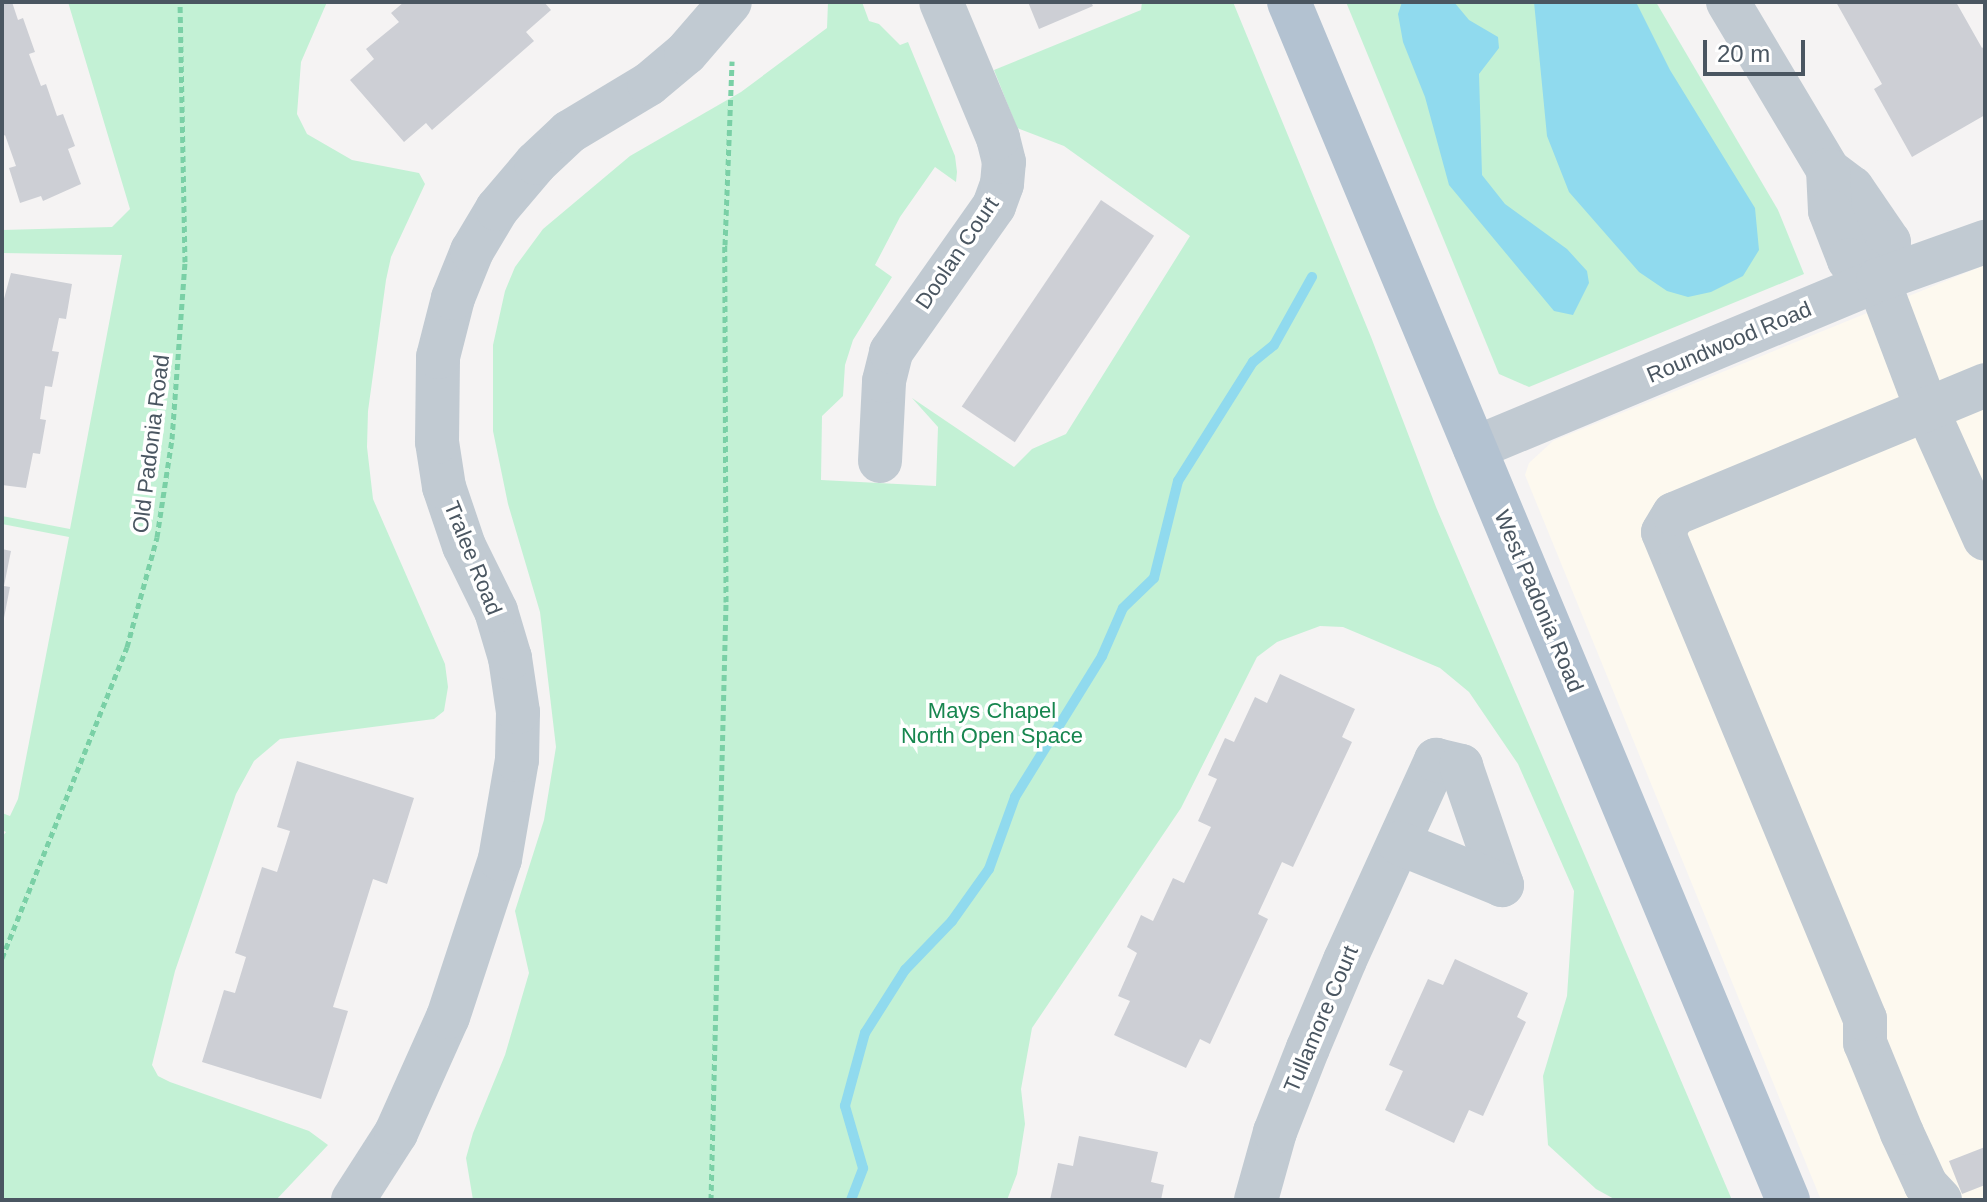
<!DOCTYPE html>
<style>
body{margin:0}
#map{position:relative;width:1987px;height:1202px;overflow:hidden;background:#f5f3f3;font-family:Arial,sans-serif}
div>[style]{position:absolute}
[style*='--x']{left:calc(var(--x)*1px);top:calc(var(--y)*1px);width:calc(var(--w)*1px);rotate:calc(var(--a)*1deg)}
.commercial>*{inset:0;background:#fdf9ef}
.green>*{inset:0;background:#c3f1d5}
.water>*{inset:0;background:#90daee}
.stream>*{height:10px;margin:-5px;padding:0 5px;transform-origin:5px;border-radius:5px;background:#90daee}
.building>*{inset:0;background:#cdcfd5;transform-origin:0 0}
.path>*{height:5px;margin-top:-2.5px;transform-origin:0;background:repeating-linear-gradient(90deg,#7ad0a6 0 6px,transparent 0 10px)}
.minor>*{height:44px;margin:-22px;padding:0 22px;transform-origin:22px;border-radius:22px;background:#c1cad2}
.major>*{height:44px;margin:-22px;padding:0 22px;transform-origin:22px;border-radius:22px;background:#b3c2d1}
span{translate:-50% -50%;white-space:nowrap;text-align:center;line-height:1.15;-webkit-text-stroke:7px #fff;paint-order:stroke}
.street-label{font-size:22px;color:#4a5661}
.park-label{font-size:22px;color:#17864f}
.frame{position:absolute;inset:0;border:4px solid #4a5661;pointer-events:none}
.scale{position:absolute;left:1703px;top:40px;width:102px;height:36px;box-sizing:border-box;border:4px solid #4a5661;border-top:0;padding-left:10px;font-size:24px;line-height:28px;white-space:nowrap;color:#4a5661;-webkit-text-stroke:6px #fff;paint-order:stroke}
</style>
<div id="map">
<div class="commercial">
<div style="clip-path:polygon(1985px 265px,1985px 1200px,1821px 1200px,1525px 475px,1529px 463px,1553px 441px)"></div>
</div>
<div class="green">
<div style="clip-path:polygon(68px 2px,327px 2px,301px 62px,297px 114px,307px 134px,352px 160px,419px 173px,425px 184px,391px 257px,386px 280px,368px 411px,367px 447px,373px 499px,445px 664px,448px 687px,444px 711px,434px 719px,280px 739px,254px 761px,236px 794px,175px 971px,152px 1065px,158px 1076px,170px 1082px,309px 1131px,328px 1145px,276px 1200px,2px 1200px,2px 837px,6px 832px,2px 830px,2px 813px,10px 816px,18px 799px,69px 537px,2px 524px,2px 516px,70px 529px,122px 255px,2px 253px,2px 230px,112px 227px,130px 209px)"></div>
<div style="clip-path:polygon(828px 2px,862px 2px,869px 21px,879px 24px,900px 45px,908px 42px,955px 156px,957px 172px,956px 182px,935px 167px,900px 217px,875px 265px,892px 277px,853px 340px,845px 365px,843px 396px,822px 416px,821px 480px,936px 486px,938px 427px,912px 398px,1014px 467px,1032px 449px,1066px 434px,1190px 236px,1064px 146px,1017px 128px,994px 70px,1141px 10px,1142px 2px,1233px 2px,1371px 337px,1436px 507px,1732px 1200px,1616px 1200px,1596px 1189px,1548px 1145px,1543px 1076px,1567px 996px,1574px 891px,1518px 764px,1469px 692px,1440px 668px,1343px 627px,1320px 626px,1277px 642px,1257px 657px,1181px 808px,1032px 1028px,1021px 1089px,1025px 1124px,1017px 1174px,1007px 1200px,473px 1200px,466px 1158px,473px 1133px,505px 1055px,529px 973px,515px 911px,544px 820px,556px 747px,540px 612px,508px 504px,493px 431px,493px 345px,505px 291px,515px 267px,543px 229px,630px 156px,741px 92px,827px 28px)"></div>
<div style="clip-path:polygon(1346px 2px,1656px 2px,1778px 210px,1804px 274px,1529px 387px,1499px 374px)"></div>
</div>
<div class="water">
<div style="clip-path:polygon(1402px 2px,1454px 2px,1469px 20px,1498px 37px,1499px 48px,1479px 74px,1482px 175px,1505px 204px,1567px 249px,1587px 271px,1589px 283px,1573px 315px,1554px 311px,1449px 185px,1425px 97px,1403px 42px,1398px 14px)"></div>
<div style="clip-path:polygon(1534px 2px,1636px 2px,1670px 70px,1755px 208px,1759px 250px,1743px 276px,1711px 292px,1688px 297px,1667px 291px,1639px 272px,1569px 192px,1547px 136px)"></div>
</div>
<div class="stream">
<div style="--x:851;--y:1200;--w:34;--a:-69"></div>
<div style="--x:863;--y:1168;--w:65;--a:-106.2"></div>
<div style="--x:845;--y:1106;--w:76;--a:-74.7"></div>
<div style="--x:865;--y:1033;--w:75;--a:-57.6"></div>
<div style="--x:905;--y:970;--w:68;--a:-46.2"></div>
<div style="--x:952;--y:921;--w:64;--a:-54.6"></div>
<div style="--x:989;--y:869;--w:77;--a:-70.1"></div>
<div style="--x:1015;--y:797;--w:166;--a:-58.3"></div>
<div style="--x:1102;--y:656;--w:52;--a:-66.4"></div>
<div style="--x:1123;--y:608;--w:43;--a:-44.1"></div>
<div style="--x:1154;--y:578;--w:100;--a:-76.1"></div>
<div style="--x:1178;--y:481;--w:141;--a:-57.8"></div>
<div style="--x:1253;--y:362;--w:27;--a:-39"></div>
<div style="--x:1274;--y:345;--w:78;--a:-60.8"></div>
</div>
<div class="building">
<div style="clip-path:polygon(2px 2px,12px 2px,18px 20px,23px 18px,35px 52px,29px 54px,41px 86px,46px 84px,57px 116px,63px 114px,75px 146px,68px 149px,81px 184px,43px 201px,41px 196px,20px 203px,9px 168px,16px 166px,5px 135px,2px 137px)"></div>
<div style="clip-path:polygon(404px 2px,544px 2px,551px 10px,526px 32px,534px 41px,432px 130px,426px 123px,404px 142px,350px 80px,374px 59px,366px 49px,399px 22px,391px 13px)"></div>
<div style="clip-path:polygon(1028px 2px,1091px 2px,1093px 6px,1039px 29px)"></div>
<div style="clip-path:polygon(1836px 2px,1956px 2px,1982px 48px,1985px 46px,1985px 115px,1912px 157px,1874px 89px,1882px 84px)"></div>
<div style="left:1101px;top:200px;width:64px;height:249px;rotate:34deg"></div>
<div style="clip-path:polygon(11px 273px,72px 284px,66px 319px,59px 318px,52px 351px,59px 352px,52px 387px,45px 386px,40px 419px,46px 420px,40px 454px,33px 453px,26px 488px,2px 485px,2px 306px)"></div>
<div style="clip-path:polygon(2px 549px,11px 551px,4px 586px,10px 587px,3px 623px)"></div>
<div style="clip-path:polygon(1280px 674px,1355px 709px,1342px 737px,1352px 742px,1293px 867px,1282px 862px,1258px 914px,1268px 919px,1210px 1044px,1200px 1039px,1186px 1068px,1114px 1035px,1130px 1001px,1118px 996px,1137px 953px,1127px 947px,1141px 915px,1153px 921px,1173px 878px,1184px 883px,1211px 827px,1198px 821px,1217px 779px,1208px 775px,1225px 738px,1234px 742px,1255px 697px,1267px 703px)"></div>
<div style="clip-path:polygon(297px 761px,414px 798px,387px 884px,373px 879px,333px 1007px,348px 1011px,321px 1099px,202px 1062px,224px 990px,235px 993px,246px 957px,235px 953px,262px 867px,277px 872px,290px 831px,277px 827px)"></div>
<div style="clip-path:polygon(1455px 959px,1528px 993px,1517px 1017px,1526px 1022px,1483px 1116px,1469px 1110px,1454px 1143px,1385px 1110px,1403px 1071px,1389px 1065px,1428px 979px,1443px 985px)"></div>
<div style="clip-path:polygon(1079px 1136px,1158px 1152px,1151px 1182px,1164px 1185px,1161px 1200px,1050px 1200px,1058px 1163px,1073px 1166px)"></div>
<div style="clip-path:polygon(1985px 1147px,1985px 1185px,1962px 1194px,1949px 1161px)"></div>
</div>
<div class="path">
<div style="--x:2;--y:958;--w:335;--a:-68.1"></div>
<div style="--x:127;--y:647;--w:114;--a:-74.7"></div>
<div style="--x:157;--y:537;--w:99;--a:-81.3"></div>
<div style="--x:172;--y:439;--w:177;--a:-85.8"></div>
<div style="--x:185;--y:262;--w:260;--a:-91.1"></div>
<div style="--x:711;--y:1200;--w:598;--a:-88.56"></div>
<div style="--x:726;--y:602;--w:357;--a:-90.2"></div>
<div style="--x:725;--y:245;--w:184;--a:-87.8"></div>
</div>
<div class="minor">
<div style="--x:1728;--y:2;--w:196;--a:59.2"></div>
<div style="--x:1828;--y:170;--w:30;--a:37"></div>
<div style="--x:1852;--y:188;--w:65;--a:55.6"></div>
<div style="--x:1889;--y:242;--w:40;--a:106"></div>
<div style="--x:1828;--y:170;--w:41;--a:87.2"></div>
<div style="--x:1830;--y:211;--w:53;--a:68.8"></div>
<div style="--x:1849;--y:260;--w:35;--a:35"></div>
<div style="--x:1878;--y:280;--w:139;--a:69.3"></div>
<div style="--x:1927;--y:410;--w:141;--a:65.8"></div>
<div style="--x:1475;--y:448;--w:437;--a:-22.6"></div>
<div style="--x:1878;--y:280;--w:114;--a:-19.6"></div>
<div style="--x:880;--y:461;--w:80;--a:-87.1"></div>
<div style="--x:884;--y:381;--w:30;--a:-76"></div>
<div style="--x:891;--y:352;--w:179;--a:-54.8"></div>
<div style="--x:994;--y:206;--w:23;--a:-70"></div>
<div style="--x:1002;--y:184;--w:22;--a:-85"></div>
<div style="--x:1004;--y:162;--w:25;--a:-104"></div>
<div style="--x:998;--y:138;--w:147;--a:-112.7"></div>
<div style="--x:353;--y:1200;--w:80;--a:-57.3"></div>
<div style="--x:396;--y:1133;--w:127;--a:-65.9"></div>
<div style="--x:448;--y:1017;--w:166;--a:-71.8"></div>
<div style="--x:500;--y:859;--w:100;--a:-80.3"></div>
<div style="--x:517;--y:760;--w:48;--a:-88.8"></div>
<div style="--x:518;--y:712;--w:55;--a:-98.4"></div>
<div style="--x:510;--y:658;--w:49;--a:-106.6"></div>
<div style="--x:496;--y:611;--w:72;--a:-116.2"></div>
<div style="--x:464;--y:546;--w:62;--a:-108.7"></div>
<div style="--x:444;--y:487;--w:46;--a:-98.8"></div>
<div style="--x:437;--y:442;--w:85;--a:-89.3"></div>
<div style="--x:438;--y:357;--w:61;--a:-75.7"></div>
<div style="--x:453;--y:298;--w:51;--a:-68"></div>
<div style="--x:472;--y:251;--w:49;--a:-59.2"></div>
<div style="--x:497;--y:209;--w:60;--a:-49.7"></div>
<div style="--x:536;--y:163;--w:45;--a:-43.2"></div>
<div style="--x:569;--y:132;--w:93;--a:-31"></div>
<div style="--x:649;--y:84;--w:48;--a:-40"></div>
<div style="--x:686;--y:53;--w:67;--a:-49.2"></div>
<div style="--x:1256;--y:1200;--w:71;--a:-74.4"></div>
<div style="--x:1275;--y:1132;--w:90;--a:-68.6"></div>
<div style="--x:1308;--y:1048;--w:95;--a:-67.2"></div>
<div style="--x:1345;--y:960;--w:220;--a:-65.5"></div>
<div style="--x:1436;--y:760;--w:26;--a:13"></div>
<div style="--x:1461;--y:766;--w:126;--a:71"></div>
<div style="--x:1502;--y:885;--w:111;--a:-157.8"></div>
<div style="--x:1940;--y:1200;--w:21;--a:-133"></div>
<div style="--x:1926;--y:1185;--w:57;--a:-114.8"></div>
<div style="--x:1902;--y:1133;--w:97;--a:-112.3"></div>
<div style="--x:1865;--y:1043;--w:24;--a:-90"></div>
<div style="--x:1865;--y:1019;--w:527;--a:-112.53"></div>
<div style="--x:1663;--y:532;--w:21;--a:-59"></div>
<div style="--x:1674;--y:514;--w:337;--a:-22.5"></div>
</div>
<div class="major">
<div style="--x:1289;--y:2;--w:1298;--a:67.39"></div>
</div>
<div class="street-label">
<span style="left:957px;top:253px;rotate:-56deg">Doolan Court</span>
<span style="left:1729px;top:342px;rotate:-23deg">Roundwood Road</span>
<span style="left:151px;top:444px;rotate:-83deg">Old Padonia Road</span>
<span style="left:473px;top:558px;rotate:68deg">Tralee Road</span>
<span style="left:1539px;top:601px;rotate:67deg">West Padonia Road</span>
<span style="left:1321px;top:1019px;rotate:-67deg">Tullamore Court</span>
</div>
<div class="park-label">
<span style="left:992px;top:723px">Mays Chapel<br>North Open Space</span>
</div>
<div class="frame"></div>
<div class="scale">20 m</div>
</div>
